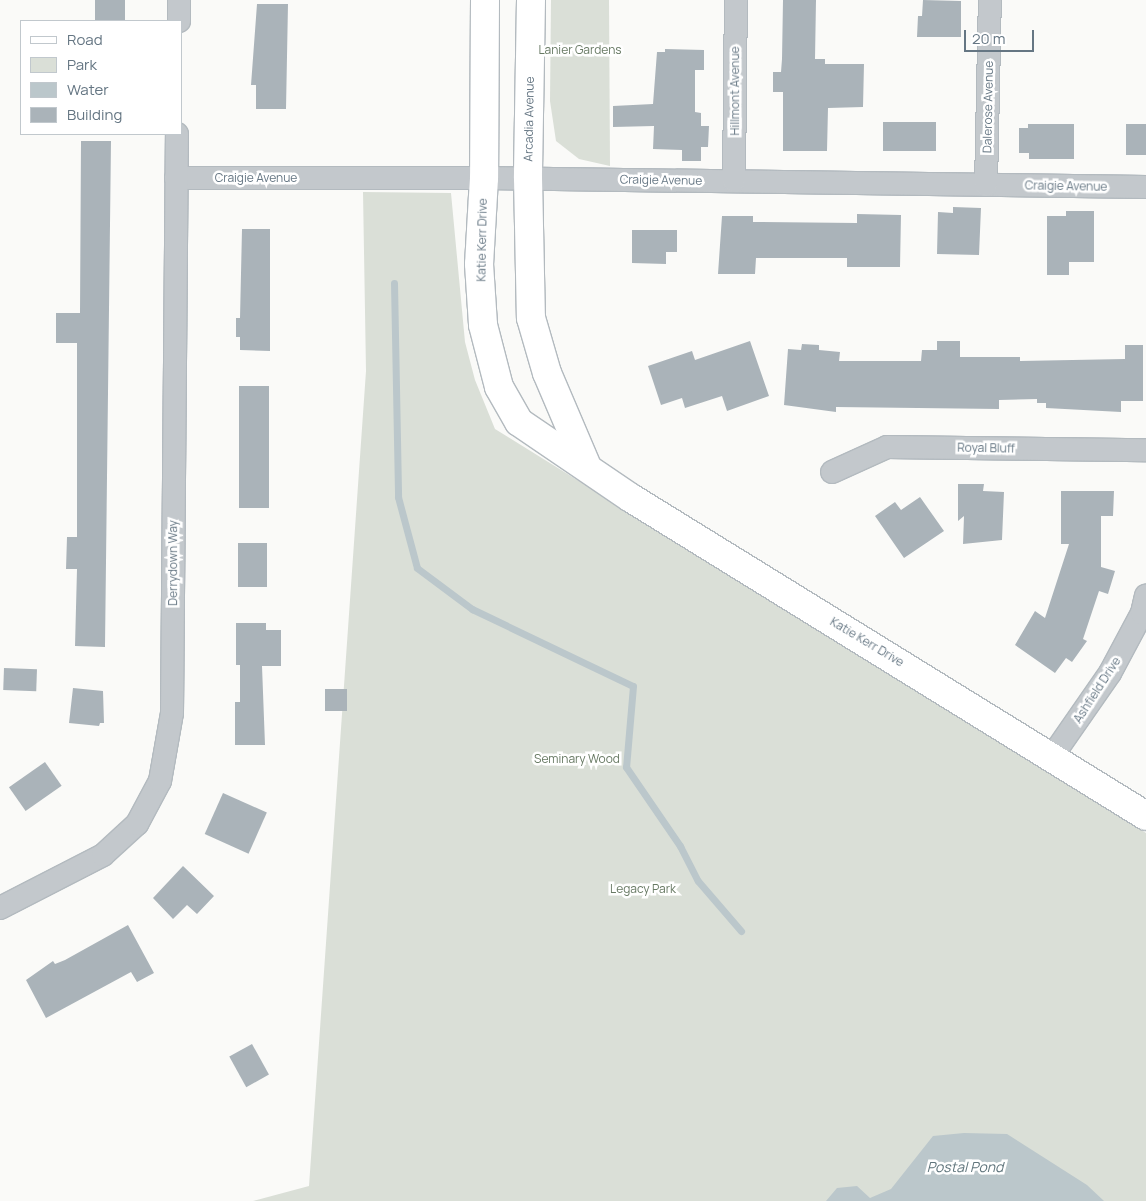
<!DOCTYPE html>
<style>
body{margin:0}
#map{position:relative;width:1146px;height:1201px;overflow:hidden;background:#fafaf8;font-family:Manrope,sans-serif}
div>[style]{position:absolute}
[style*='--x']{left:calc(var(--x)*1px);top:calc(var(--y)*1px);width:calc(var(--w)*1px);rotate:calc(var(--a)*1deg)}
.green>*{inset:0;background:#dadfd7}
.water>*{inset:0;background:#bbc7cb}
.stream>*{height:7px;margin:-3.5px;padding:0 3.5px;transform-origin:3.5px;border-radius:3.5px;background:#bbc7cb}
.building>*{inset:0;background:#aab3b9;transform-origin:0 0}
.roads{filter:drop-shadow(1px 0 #b3babf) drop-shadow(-1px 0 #b3babf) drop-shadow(0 1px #b3babf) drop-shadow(0 -1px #b3babf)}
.street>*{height:22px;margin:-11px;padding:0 11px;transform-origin:11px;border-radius:11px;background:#c3c8cc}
.secondary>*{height:28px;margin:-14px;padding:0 14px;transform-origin:14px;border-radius:14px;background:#fff}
span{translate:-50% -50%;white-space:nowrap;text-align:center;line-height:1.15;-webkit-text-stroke:5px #fff;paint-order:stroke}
.park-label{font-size:12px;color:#687a64}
.street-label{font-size:12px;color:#657683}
.water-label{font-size:14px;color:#60757c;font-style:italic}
.legend{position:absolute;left:20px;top:20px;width:162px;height:115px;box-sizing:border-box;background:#fff;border:1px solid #c1c8cd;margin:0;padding:6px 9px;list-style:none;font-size:15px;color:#657683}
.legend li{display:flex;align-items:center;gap:10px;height:25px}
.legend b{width:25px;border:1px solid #c1c8cd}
.scale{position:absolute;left:964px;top:30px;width:70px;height:22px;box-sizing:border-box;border:2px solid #657683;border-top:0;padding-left:6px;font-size:15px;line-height:18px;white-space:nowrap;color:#657683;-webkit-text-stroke:4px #fff;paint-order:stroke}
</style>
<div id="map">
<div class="green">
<div style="clip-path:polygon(551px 0,609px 0,610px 166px,579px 159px,556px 141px,550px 101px)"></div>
<div style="clip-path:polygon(363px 192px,451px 193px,465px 342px,475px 380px,495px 429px,1146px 833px,1146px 1201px,253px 1201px,309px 1186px,366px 371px)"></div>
</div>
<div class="water">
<div style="clip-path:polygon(964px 1133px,1007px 1134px,1087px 1185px,1104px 1201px,826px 1201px,837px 1188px,857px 1186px,870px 1198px,891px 1189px,933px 1136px)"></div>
</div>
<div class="stream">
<div style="--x:394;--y:283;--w:214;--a:88.9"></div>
<div style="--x:398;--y:497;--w:73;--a:75"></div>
<div style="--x:417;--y:568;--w:69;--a:36.7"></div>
<div style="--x:472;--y:609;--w:178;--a:25.6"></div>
<div style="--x:633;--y:686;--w:81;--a:94.9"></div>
<div style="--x:626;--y:767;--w:96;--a:55.6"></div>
<div style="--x:680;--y:846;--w:39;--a:63"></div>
<div style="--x:698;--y:881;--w:66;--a:49.3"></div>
</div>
<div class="building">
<div style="left:95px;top:0;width:30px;height:21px"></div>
<div style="clip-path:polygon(783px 0,816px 0,815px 59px,825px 59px,825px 64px,864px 64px,863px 107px,828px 108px,827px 151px,783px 151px,783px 92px,773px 92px,773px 72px,781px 72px,782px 59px)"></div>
<div style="clip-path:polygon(923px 0,961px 1px,961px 37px,917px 37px,918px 16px,922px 16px)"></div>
<div style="clip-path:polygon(257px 4px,288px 4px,286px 109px,256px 109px,256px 85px,251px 85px)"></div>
<div style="clip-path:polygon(665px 49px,704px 50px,704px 70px,695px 70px,695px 112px,701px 113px,701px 126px,709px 126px,708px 147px,701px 147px,701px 161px,682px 161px,682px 150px,653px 149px,654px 126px,613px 127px,613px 106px,653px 104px,657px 52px,665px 52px)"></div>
<div style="left:936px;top:122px;width:29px;height:53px;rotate:90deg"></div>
<div style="clip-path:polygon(1028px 124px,1074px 124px,1074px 159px,1029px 159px,1029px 153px,1019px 153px,1019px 128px,1028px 128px)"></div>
<div style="left:1126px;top:124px;width:20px;height:31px"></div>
<div style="clip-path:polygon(81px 141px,111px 141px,105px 647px,75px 646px,77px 569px,66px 569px,67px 537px,77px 537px,77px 343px,56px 343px,56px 313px,80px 313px)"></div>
<div style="clip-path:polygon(953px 207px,981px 208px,979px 255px,937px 254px,938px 212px,953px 213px)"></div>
<div style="clip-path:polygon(1066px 211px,1094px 211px,1094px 262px,1069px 262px,1069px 275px,1047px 275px,1047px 216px,1066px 216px)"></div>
<div style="clip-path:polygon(857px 214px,901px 215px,900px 267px,847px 267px,847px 258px,756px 258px,755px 274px,718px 274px,722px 216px,753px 216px,753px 222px,857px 223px)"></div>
<div style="clip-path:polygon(242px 229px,270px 229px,270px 351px,240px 350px,240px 337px,236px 337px,236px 318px,240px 318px)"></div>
<div style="clip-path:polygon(632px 230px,677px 230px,677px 252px,666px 252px,666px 264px,632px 263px)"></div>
<div style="clip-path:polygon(750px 341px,769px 396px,727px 411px,722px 396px,685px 408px,682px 398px,661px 405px,648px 366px,692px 351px,695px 360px)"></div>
<div style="clip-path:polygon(937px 341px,960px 341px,960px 357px,1020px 357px,1020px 361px,1125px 359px,1125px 345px,1143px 345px,1143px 401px,1121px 401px,1121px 412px,1046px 408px,1046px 403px,1037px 403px,1037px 399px,999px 400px,999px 409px,836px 407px,836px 412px,784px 405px,788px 349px,801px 350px,802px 344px,819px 345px,819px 350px,840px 352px,839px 361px,921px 361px,922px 350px,937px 350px)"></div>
<div style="left:239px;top:386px;width:30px;height:122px"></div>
<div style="clip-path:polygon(958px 484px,984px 484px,983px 491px,1004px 492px,1002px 540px,963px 544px,964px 516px,958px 521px)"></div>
<div style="clip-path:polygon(1061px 491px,1114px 491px,1113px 516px,1101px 516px,1101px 567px,1115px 571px,1108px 594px,1099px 591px,1083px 639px,1087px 641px,1072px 662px,1066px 658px,1055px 673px,1015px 645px,1035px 611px,1045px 618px,1069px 544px,1061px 544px)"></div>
<div style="clip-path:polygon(920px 497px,944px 531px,904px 558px,875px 516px,895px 502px,901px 510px)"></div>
<div style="left:238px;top:543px;width:29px;height:44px"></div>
<div style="clip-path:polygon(236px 623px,266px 623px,266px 630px,281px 630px,281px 666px,262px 666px,265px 745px,235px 745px,235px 702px,240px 702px,240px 665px,236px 665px)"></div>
<div style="left:4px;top:668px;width:33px;height:22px;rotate:2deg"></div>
<div style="clip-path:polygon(73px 688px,103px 691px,104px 723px,100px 723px,99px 726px,69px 723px)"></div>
<div style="left:325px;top:689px;width:22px;height:22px"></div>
<div style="left:45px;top:762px;width:29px;height:44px;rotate:55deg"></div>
<div style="left:223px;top:793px;width:48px;height:45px;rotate:24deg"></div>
<div style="clip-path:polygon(183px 866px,214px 896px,197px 914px,187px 905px,173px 919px,153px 898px)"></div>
<div style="clip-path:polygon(128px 925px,154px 973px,137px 982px,131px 972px,46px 1018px,26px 980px,53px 961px,55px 964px,65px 960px)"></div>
<div style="left:252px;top:1044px;width:35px;height:26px;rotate:61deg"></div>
</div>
<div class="roads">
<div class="street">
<div style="--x:179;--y:21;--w:21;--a:-90"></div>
<div style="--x:176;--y:178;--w:308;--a:0"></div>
<div style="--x:484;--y:178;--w:662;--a:0.78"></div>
<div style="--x:734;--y:181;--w:181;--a:-89.4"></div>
<div style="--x:986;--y:185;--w:185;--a:-88.8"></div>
<div style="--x:832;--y:472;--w:60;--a:-24.4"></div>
<div style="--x:887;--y:447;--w:259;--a:0.7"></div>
<div style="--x:1053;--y:755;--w:100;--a:-55.2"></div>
<div style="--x:1110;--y:673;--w:68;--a:-61.9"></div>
<div style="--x:1142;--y:613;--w:18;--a:-77"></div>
<div style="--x:0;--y:908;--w:116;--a:-27.2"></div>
<div style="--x:103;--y:855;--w:46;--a:-42.4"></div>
<div style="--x:137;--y:824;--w:49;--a:-61.9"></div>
<div style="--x:160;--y:781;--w:69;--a:-80"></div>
<div style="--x:172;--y:713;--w:579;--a:-89.51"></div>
</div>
<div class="secondary">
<div style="--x:485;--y:0;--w:178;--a:90.3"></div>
<div style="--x:484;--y:178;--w:86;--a:93.3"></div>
<div style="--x:479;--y:264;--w:61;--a:86.2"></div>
<div style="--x:483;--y:325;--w:64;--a:75.5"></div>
<div style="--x:499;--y:387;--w:40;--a:60.3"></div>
<div style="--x:519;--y:422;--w:135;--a:34.2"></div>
<div style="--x:631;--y:498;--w:605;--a:31.69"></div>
<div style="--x:531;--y:0;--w:178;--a:91"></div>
<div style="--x:528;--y:178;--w:140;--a:88.8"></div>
<div style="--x:531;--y:318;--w:57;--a:73.8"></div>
<div style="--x:547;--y:373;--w:102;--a:66.9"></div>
</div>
</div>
<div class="park-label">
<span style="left:580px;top:50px">Lanier Gardens</span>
<span style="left:577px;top:759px">Seminary Wood</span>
<span style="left:643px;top:889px">Legacy Park</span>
</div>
<div class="street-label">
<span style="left:735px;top:91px;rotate:-90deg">Hillmont Avenue</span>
<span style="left:988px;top:107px;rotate:-89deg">Dalerose Avenue</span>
<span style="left:529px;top:119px;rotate:-89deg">Arcadia Avenue</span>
<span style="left:256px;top:178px">Craigie Avenue</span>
<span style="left:661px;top:180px;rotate:1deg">Craigie Avenue</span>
<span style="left:1066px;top:186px;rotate:1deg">Craigie Avenue</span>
<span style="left:482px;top:240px;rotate:-89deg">Katie Kerr Drive</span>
<span style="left:986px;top:448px;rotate:1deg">Royal Bluff</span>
<span style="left:173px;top:563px;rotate:-90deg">Derrydown Way</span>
<span style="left:867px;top:642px;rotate:31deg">Katie Kerr Drive</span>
<span style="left:1097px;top:690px;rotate:-57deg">Ashfield Drive</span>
</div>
<div class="water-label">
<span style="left:965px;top:1167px">Postal Pond</span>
</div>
<ul class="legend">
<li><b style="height:6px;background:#fff"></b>Road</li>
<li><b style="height:14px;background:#dadfd7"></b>Park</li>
<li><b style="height:14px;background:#bbc7cb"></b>Water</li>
<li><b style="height:14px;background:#aab3b9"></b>Building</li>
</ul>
<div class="scale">20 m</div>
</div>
